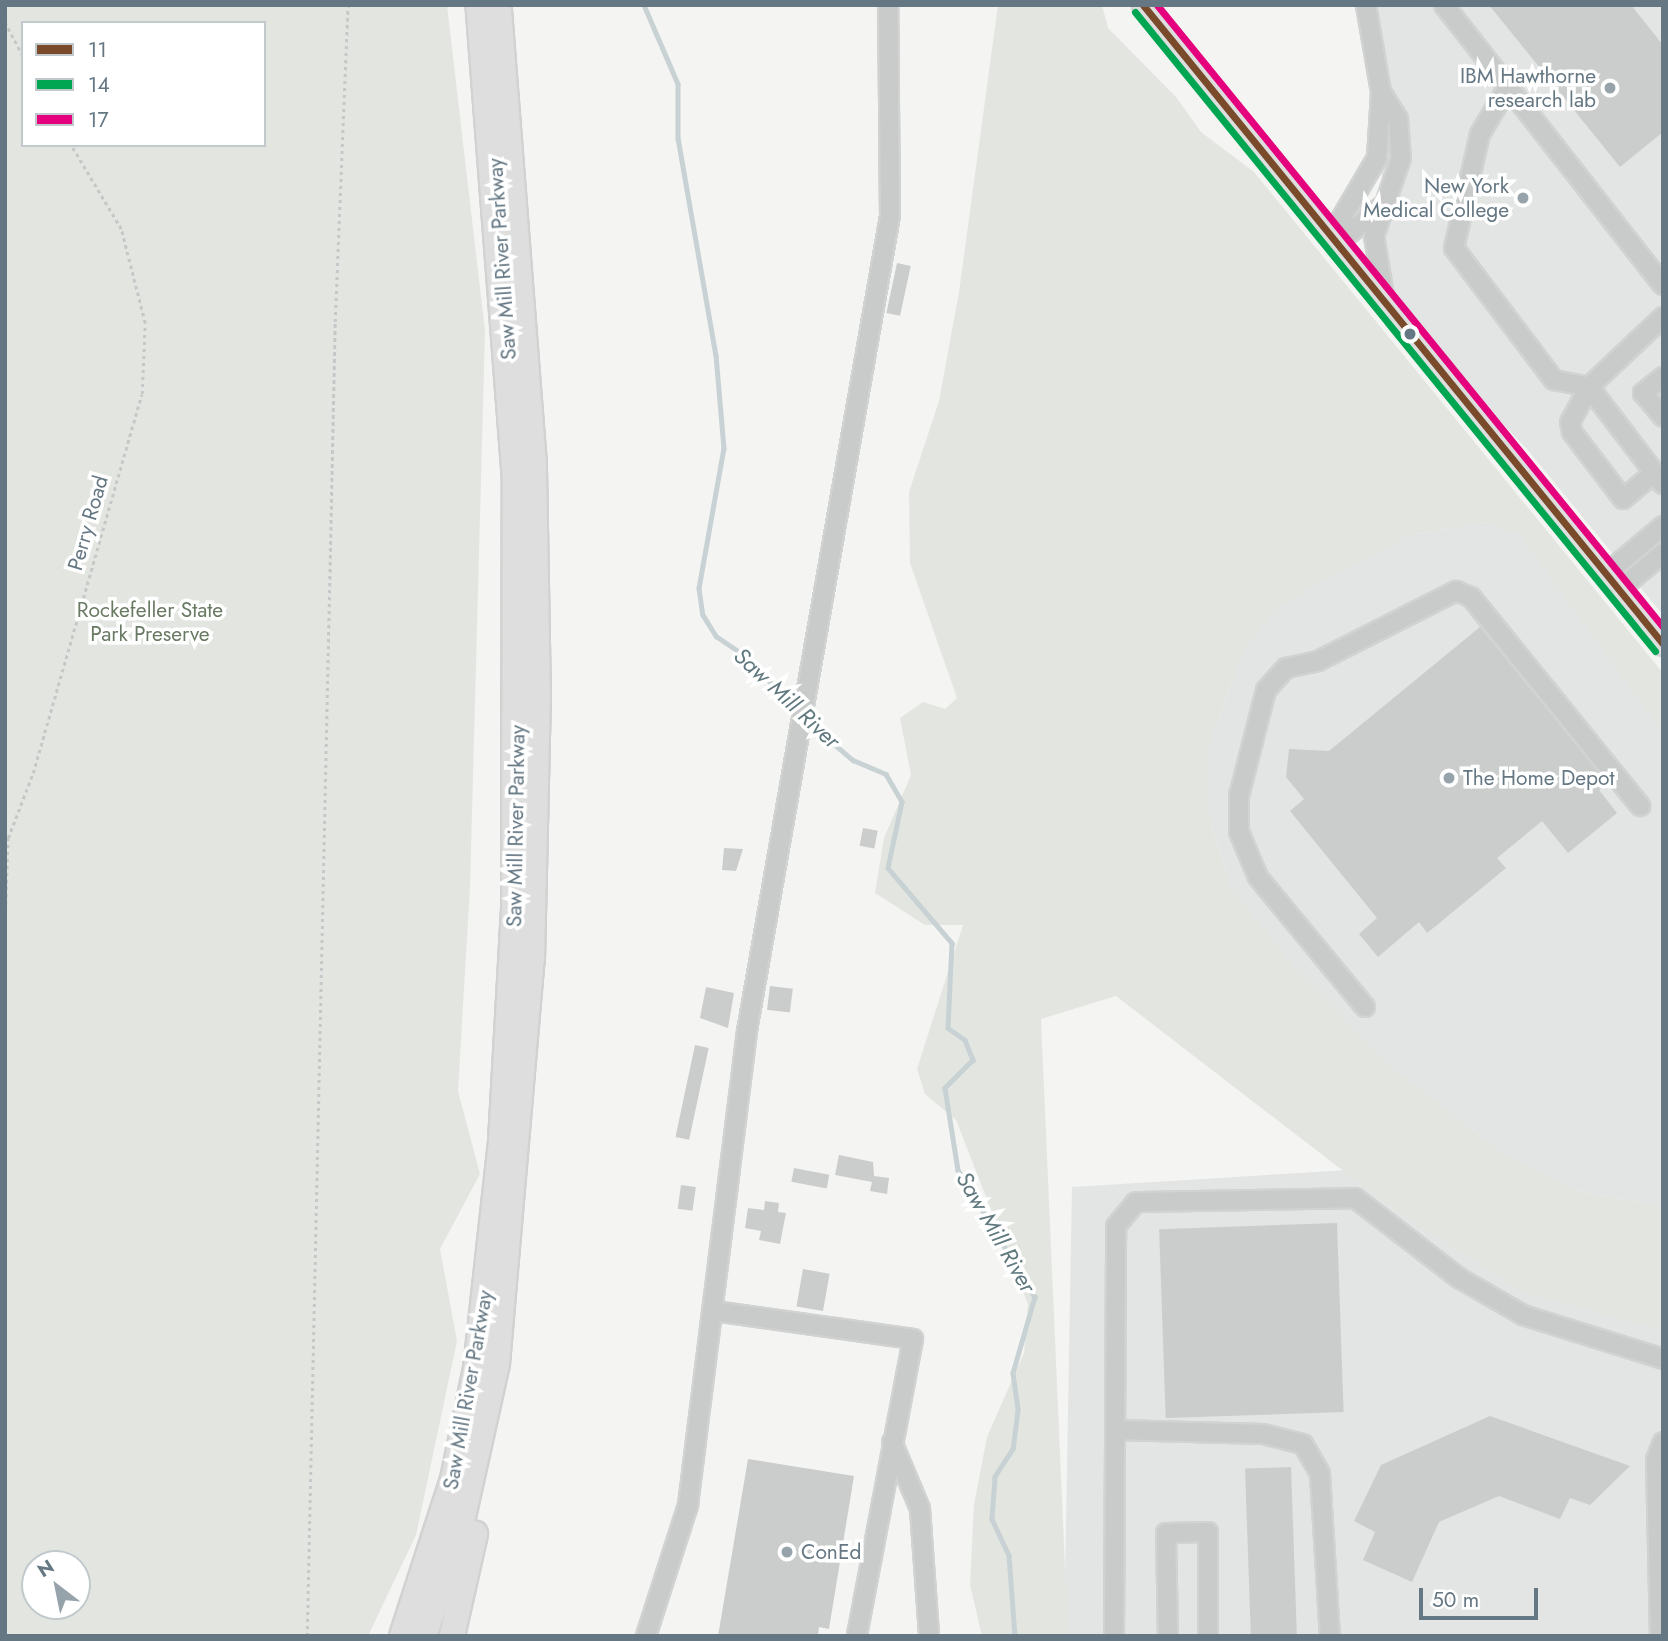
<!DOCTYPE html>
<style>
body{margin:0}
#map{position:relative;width:1668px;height:1641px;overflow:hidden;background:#f4f4f3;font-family:Jost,sans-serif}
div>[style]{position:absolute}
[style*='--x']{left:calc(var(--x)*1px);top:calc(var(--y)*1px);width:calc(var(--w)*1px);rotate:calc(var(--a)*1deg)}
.built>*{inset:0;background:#e3e4e4}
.green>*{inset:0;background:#e3e6e0}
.stream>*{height:4.5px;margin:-2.25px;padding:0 2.25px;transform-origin:2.25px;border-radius:2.25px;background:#c8d2d4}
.building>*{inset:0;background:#cbcdcd;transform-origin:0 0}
.path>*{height:2.5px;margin-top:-1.25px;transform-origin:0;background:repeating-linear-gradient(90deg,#c6c7c8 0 3.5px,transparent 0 7px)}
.roads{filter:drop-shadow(2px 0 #d1d2d2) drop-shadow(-2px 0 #d1d2d2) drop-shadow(0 2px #d1d2d2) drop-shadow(0 -2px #d1d2d2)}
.minor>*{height:18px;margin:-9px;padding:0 9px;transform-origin:9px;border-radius:9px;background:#c9caca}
.major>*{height:21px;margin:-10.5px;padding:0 10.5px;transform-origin:10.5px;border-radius:10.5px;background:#dededf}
.highway>*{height:24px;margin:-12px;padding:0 12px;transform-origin:12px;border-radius:12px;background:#dededf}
.bus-1>*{height:7px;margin:-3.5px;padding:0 3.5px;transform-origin:3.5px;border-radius:3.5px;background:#7a4b2a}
.bus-2>*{height:7px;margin:-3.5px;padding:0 3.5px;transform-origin:3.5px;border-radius:3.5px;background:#00a651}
.bus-3>*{height:7px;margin:-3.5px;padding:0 3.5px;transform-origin:3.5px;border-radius:3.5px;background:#e5007d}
.dots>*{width:19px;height:19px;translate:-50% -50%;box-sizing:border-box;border:4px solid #fff;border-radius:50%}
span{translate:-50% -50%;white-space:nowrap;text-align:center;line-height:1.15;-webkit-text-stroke:7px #fff;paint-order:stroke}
.poi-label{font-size:21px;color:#647783}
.right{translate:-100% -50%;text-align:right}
.left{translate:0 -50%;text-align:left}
.street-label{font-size:21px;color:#647783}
.park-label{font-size:21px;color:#697a63}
.water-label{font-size:23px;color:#60797f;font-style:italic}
.frame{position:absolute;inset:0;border:7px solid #647783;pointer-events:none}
.legend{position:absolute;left:21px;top:21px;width:245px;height:126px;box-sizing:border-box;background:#fff;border:2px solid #c1c9cd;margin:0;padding:9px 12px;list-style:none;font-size:21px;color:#647783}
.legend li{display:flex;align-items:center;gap:14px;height:35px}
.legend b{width:35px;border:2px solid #c1c9cd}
.north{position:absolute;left:21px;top:1550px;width:70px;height:70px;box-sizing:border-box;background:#fff;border:2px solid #c1c9cd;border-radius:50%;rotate:328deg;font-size:19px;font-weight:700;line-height:28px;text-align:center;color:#647783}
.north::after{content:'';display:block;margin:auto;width:24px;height:32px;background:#96a3aa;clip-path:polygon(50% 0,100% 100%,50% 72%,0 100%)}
.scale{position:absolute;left:1419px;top:1588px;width:119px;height:32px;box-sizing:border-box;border:4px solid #647783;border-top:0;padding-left:9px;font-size:21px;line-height:24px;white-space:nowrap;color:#647783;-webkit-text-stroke:5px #fff;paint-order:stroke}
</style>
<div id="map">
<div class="built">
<div style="clip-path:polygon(1376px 5px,1663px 5px,1663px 615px,1526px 448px,1386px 303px)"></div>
<div style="clip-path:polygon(1486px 522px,1519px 534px,1663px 733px,1663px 1207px,1574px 1190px,1500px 1151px,1397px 1072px,1300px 974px,1230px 887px,1208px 813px,1208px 747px,1245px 647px,1280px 605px,1409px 535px)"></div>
<div style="clip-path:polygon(1364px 1169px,1663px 1290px,1663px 1636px,1064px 1636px,1072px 1187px)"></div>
</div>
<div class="green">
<div style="clip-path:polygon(evenodd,5px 5px,447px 5px,485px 331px,470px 888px,458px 1091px,480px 1174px,440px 1249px,457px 1341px,416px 1535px,368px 1636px,5px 1636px,5px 5px,23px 23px,264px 23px,264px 145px,23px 145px,23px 23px,5px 5px,35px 1564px,77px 1564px,77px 1606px,35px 1606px,35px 1564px)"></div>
<div style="clip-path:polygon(998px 5px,1102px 5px,1108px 28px,1176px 97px,1201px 132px,1254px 172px,1663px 673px,1663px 733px,1519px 534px,1486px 522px,1409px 535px,1280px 605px,1245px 647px,1208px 747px,1208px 813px,1230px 887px,1300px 974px,1397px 1072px,1500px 1151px,1574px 1190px,1663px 1207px,1663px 1330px,1523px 1292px,1390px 1207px,1116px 996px,1041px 1019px,1068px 1636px,982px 1636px,970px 1585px,974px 1504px,987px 1437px,1024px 1353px,1028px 1304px,956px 1120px,925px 1094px,917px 1069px,963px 925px,925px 925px,875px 893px,884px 838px,911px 775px,900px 718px,923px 702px,945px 709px,957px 698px,910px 563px,909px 492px,939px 401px,959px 292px)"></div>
</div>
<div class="stream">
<div style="--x:644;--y:5;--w:86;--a:66.7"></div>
<div style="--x:678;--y:84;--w:54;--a:90"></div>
<div style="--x:678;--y:138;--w:220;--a:80.1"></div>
<div style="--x:716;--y:355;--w:93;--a:85.1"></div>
<div style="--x:724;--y:448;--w:142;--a:100.1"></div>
<div style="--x:699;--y:588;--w:27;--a:82"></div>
<div style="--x:703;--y:615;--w:25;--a:58"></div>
<div style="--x:716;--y:636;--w:34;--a:34"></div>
<div style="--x:744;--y:655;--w:76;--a:46.1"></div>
<div style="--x:808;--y:722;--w:59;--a:40.2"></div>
<div style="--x:853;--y:760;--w:36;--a:23"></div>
<div style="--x:886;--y:774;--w:32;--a:60"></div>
<div style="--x:902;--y:802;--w:67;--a:102"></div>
<div style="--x:888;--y:868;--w:99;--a:49.5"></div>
<div style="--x:952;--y:943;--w:85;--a:92.7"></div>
<div style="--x:948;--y:1028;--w:21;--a:35"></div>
<div style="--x:965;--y:1040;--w:22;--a:68"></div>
<div style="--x:973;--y:1060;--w:40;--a:135"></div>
<div style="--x:945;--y:1088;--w:83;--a:81"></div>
<div style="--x:958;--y:1170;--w:149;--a:58.8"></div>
<div style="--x:1035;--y:1297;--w:79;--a:106.1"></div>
<div style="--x:1013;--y:1373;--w:37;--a:82"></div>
<div style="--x:1018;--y:1410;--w:39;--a:97"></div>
<div style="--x:1013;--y:1449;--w:33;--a:123"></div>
<div style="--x:995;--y:1477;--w:42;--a:94.1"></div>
<div style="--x:992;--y:1519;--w:40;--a:65"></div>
<div style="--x:1009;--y:1555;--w:81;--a:85.8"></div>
</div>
<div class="building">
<div style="clip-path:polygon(1489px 5px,1631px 5px,1663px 45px,1663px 132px,1620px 167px)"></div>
<div style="left:897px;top:263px;width:14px;height:51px;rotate:12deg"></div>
<div style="clip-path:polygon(1480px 627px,1607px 783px,1599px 790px,1617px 813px,1568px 853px,1542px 821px,1497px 858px,1506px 868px,1437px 925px,1427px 933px,1419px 922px,1378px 957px,1359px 934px,1377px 918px,1290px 811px,1304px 799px,1286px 777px,1289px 749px,1329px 751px)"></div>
<div style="left:863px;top:828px;width:15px;height:18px;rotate:11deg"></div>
<div style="clip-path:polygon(724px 848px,743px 849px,736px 871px,722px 870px)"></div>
<div style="left:770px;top:986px;width:23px;height:24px;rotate:7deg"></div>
<div style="clip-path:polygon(706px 987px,734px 993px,728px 1028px,700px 1018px)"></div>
<div style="left:695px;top:1045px;width:14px;height:94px;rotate:12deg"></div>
<div style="clip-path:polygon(839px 1155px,873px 1162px,874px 1176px,889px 1178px,887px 1194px,870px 1191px,872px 1182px,835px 1175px)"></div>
<div style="left:794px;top:1168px;width:36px;height:14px;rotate:11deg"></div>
<div style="left:681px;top:1185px;width:15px;height:24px;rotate:8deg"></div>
<div style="clip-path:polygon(765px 1201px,779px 1203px,778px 1212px,786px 1213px,780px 1244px,759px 1240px,761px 1231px,745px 1228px,748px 1208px,764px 1210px)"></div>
<div style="left:1337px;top:1223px;width:189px;height:178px;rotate:88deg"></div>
<div style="left:803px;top:1269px;width:27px;height:38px;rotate:10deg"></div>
<div style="clip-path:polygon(1490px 1416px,1630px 1466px,1590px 1505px,1570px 1498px,1560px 1519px,1499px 1496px,1439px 1522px,1412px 1582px,1363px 1560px,1375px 1532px,1354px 1521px,1381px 1465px)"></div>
<div style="clip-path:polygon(748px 1459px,854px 1476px,829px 1629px,819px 1627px,818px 1636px,718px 1636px)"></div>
<div style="left:1291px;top:1467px;width:169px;height:46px;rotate:88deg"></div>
</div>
<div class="path">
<div style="--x:5;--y:22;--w:38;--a:62"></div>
<div style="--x:5;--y:918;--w:80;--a:-87.9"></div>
<div style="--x:8;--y:838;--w:70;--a:-69"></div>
<div style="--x:33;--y:773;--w:394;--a:-74"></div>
<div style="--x:142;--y:394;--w:71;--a:-87.6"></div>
<div style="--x:145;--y:323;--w:97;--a:-104.3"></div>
<div style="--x:121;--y:229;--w:98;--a:-120.8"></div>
<div style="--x:307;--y:1636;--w:1314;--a:-88.78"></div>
<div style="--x:335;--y:322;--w:317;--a:-87.7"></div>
</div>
<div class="roads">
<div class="minor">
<div style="--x:1444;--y:5;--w:355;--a:52"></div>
<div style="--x:1508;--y:87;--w:55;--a:120.8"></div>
<div style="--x:1480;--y:134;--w:117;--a:102.8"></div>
<div style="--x:1454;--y:248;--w:166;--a:52.9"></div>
<div style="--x:1554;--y:380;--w:36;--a:11"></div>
<div style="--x:1589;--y:387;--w:40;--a:118"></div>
<div style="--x:1570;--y:422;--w:10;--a:79"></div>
<div style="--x:1572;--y:432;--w:84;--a:52.7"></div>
<div style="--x:1623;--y:499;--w:40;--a:-40"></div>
<div style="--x:1381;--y:92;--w:32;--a:58"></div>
<div style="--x:1398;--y:119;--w:39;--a:86"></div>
<div style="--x:1401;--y:158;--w:83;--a:109.1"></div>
<div style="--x:1374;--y:236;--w:67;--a:80.5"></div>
<div style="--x:1331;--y:236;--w:91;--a:-59.5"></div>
<div style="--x:1377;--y:158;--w:66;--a:-86.5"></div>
<div style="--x:1381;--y:92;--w:88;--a:-99.8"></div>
<div style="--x:1331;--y:236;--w:20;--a:-11"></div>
<div style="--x:1351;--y:232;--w:45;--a:-39.6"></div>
<div style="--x:1663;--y:317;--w:102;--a:136.6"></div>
<div style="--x:1589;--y:387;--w:122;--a:52.7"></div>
<div style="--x:1663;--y:377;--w:26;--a:141"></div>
<div style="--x:1643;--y:393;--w:31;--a:50"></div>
<div style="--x:1606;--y:574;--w:75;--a:-40.1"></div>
<div style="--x:1619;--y:590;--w:57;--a:-40.1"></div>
<div style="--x:1365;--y:1007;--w:168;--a:-129.5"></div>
<div style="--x:1258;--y:877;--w:49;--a:-112.9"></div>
<div style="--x:1239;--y:832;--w:36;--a:-90"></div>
<div style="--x:1239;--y:796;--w:109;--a:-75.7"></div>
<div style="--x:1266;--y:690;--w:30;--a:-48"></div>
<div style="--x:1286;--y:668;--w:33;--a:-12"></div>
<div style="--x:1318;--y:661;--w:155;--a:-26.9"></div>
<div style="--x:1456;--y:591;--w:16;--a:22"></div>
<div style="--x:1471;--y:597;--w:269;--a:51"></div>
<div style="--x:714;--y:1311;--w:201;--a:8"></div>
<div style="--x:913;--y:1339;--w:302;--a:100.7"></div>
<div style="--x:1117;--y:1430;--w:146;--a:1.6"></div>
<div style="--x:1263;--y:1434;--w:41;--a:14"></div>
<div style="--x:1303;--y:1444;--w:34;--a:60"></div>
<div style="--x:1320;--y:1474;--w:162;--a:86.5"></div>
<div style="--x:892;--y:1442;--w:73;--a:67.3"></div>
<div style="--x:920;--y:1509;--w:127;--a:85.9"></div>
<div style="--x:646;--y:1636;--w:138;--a:-72.2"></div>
<div style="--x:688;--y:1505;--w:478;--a:-82.9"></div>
<div style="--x:747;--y:1031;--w:827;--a:-80.05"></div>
<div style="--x:890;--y:216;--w:211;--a:-90.5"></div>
<div style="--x:1114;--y:1636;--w:410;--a:-89.7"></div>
<div style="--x:1116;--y:1226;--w:31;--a:-50"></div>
<div style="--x:1136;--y:1202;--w:219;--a:-1"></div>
<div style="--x:1355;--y:1198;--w:131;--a:37.6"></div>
<div style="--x:1459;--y:1278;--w:74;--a:30"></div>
<div style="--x:1523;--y:1315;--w:147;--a:17.4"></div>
<div style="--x:1168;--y:1636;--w:103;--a:-91.1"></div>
<div style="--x:1166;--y:1533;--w:42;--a:-1.4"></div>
<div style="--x:1208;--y:1532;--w:104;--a:90"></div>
<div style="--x:1660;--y:1636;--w:176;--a:-91.3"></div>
<div style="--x:1656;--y:1460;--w:19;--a:-69"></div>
</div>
<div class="major">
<div style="--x:1143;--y:5;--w:824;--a:50.86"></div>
</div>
<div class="highway">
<div style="--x:402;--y:1636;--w:165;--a:-72"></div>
<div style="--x:453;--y:1479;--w:113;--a:-78.3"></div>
<div style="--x:476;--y:1368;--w:228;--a:-83.7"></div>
<div style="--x:501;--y:1141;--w:230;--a:-86.8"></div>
<div style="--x:514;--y:911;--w:430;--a:-89.9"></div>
<div style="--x:515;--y:481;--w:477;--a:-94.4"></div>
<div style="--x:424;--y:1636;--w:107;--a:-70.9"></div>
<div style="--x:459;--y:1535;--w:175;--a:-77.5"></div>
<div style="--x:497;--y:1364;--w:407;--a:-85.1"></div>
<div style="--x:532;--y:959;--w:261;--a:-88.7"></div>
<div style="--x:538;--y:698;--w:233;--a:-91"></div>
<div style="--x:534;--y:465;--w:461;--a:-94.4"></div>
<div style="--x:452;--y:1636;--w:105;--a:-77.3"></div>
</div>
</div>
<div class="bus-1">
<div style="--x:1143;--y:5;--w:824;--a:50.86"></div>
</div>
<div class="bus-2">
<div style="--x:1135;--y:12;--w:824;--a:50.86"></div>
</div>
<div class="bus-3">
<div style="--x:1157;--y:5;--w:802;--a:50.87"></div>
</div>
<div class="dots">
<div style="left:1610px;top:88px;background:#96a3aa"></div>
<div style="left:1523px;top:198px;background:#96a3aa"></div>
<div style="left:1410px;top:334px;background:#647783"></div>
<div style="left:1449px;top:778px;background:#96a3aa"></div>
<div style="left:787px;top:1552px;background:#96a3aa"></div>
</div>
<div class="poi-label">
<span class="right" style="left:1596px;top:88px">IBM Hawthorne<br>research lab</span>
<span class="right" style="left:1509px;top:198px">New York<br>Medical College</span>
<span class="left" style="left:1463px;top:778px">The Home Depot</span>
<span class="left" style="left:801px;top:1552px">ConEd</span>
</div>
<div class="street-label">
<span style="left:502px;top:259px;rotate:-94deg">Saw Mill River Parkway</span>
<span style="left:88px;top:523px;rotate:-74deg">Perry Road</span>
<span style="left:516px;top:826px;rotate:-89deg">Saw Mill River Parkway</span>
<span style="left:468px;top:1390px;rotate:-80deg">Saw Mill River Parkway</span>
</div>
<div class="park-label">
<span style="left:150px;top:622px">Rockefeller State<br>Park Preserve</span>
</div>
<div class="water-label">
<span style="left:787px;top:698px;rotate:43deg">Saw Mill River</span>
<span style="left:996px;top:1232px;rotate:60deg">Saw Mill River</span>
</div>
<div class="frame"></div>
<ul class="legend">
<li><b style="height:9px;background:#7a4b2a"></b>11</li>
<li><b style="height:9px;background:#00a651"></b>14</li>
<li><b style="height:9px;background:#e5007d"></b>17</li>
</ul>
<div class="north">N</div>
<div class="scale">50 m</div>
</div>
